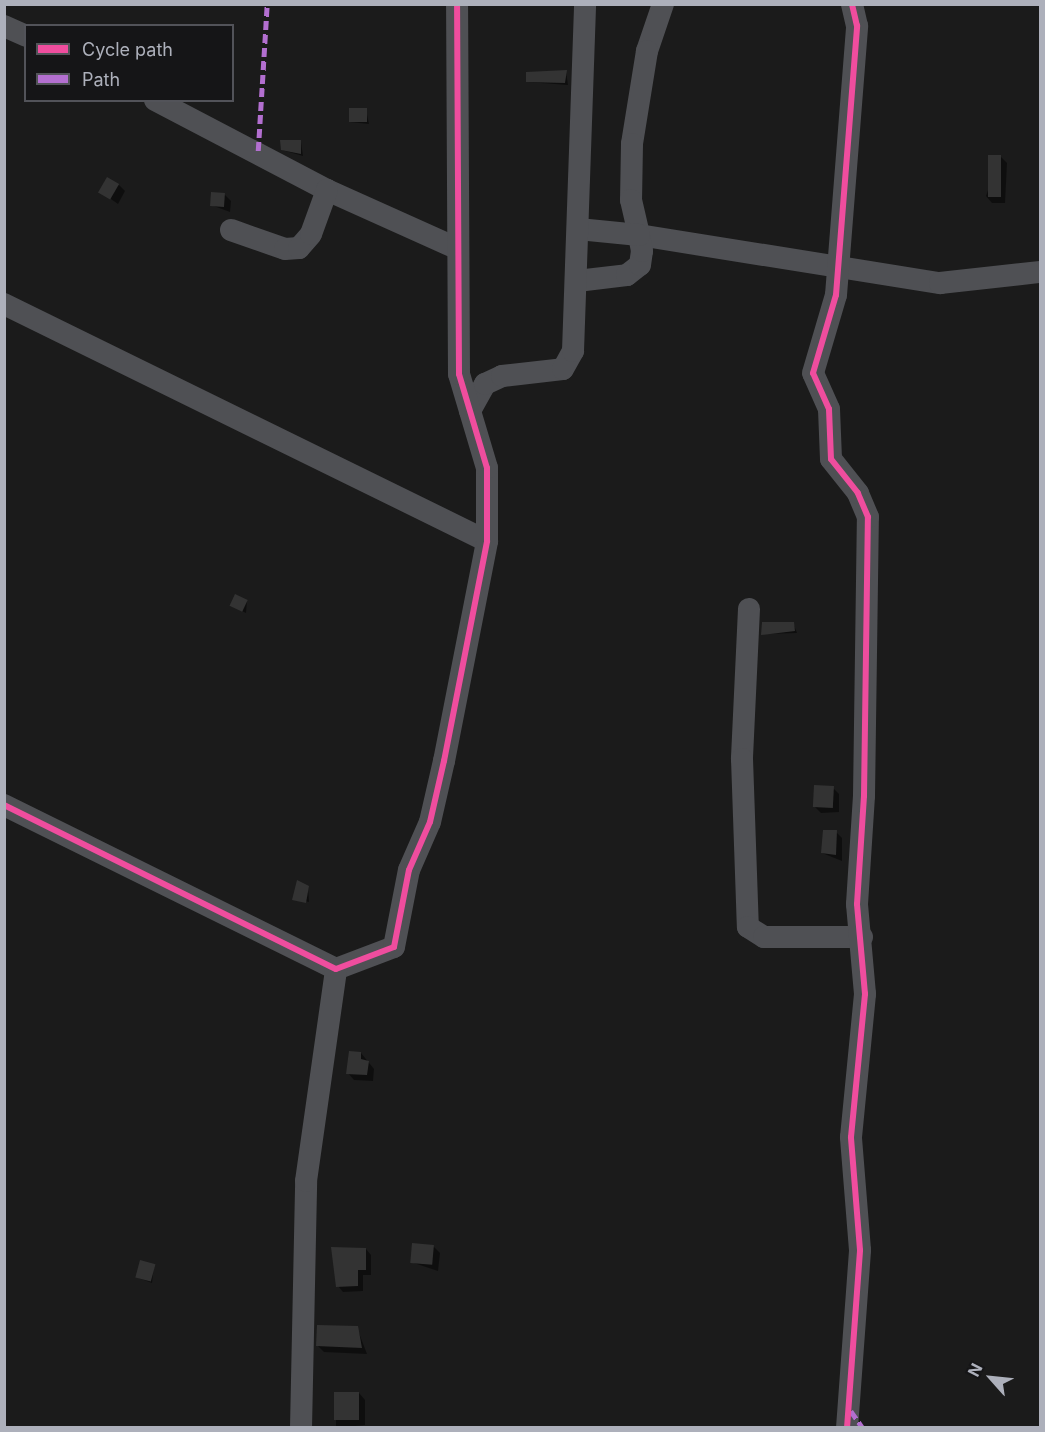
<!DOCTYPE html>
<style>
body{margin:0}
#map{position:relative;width:1045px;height:1432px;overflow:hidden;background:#1b1b1b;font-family:Inter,sans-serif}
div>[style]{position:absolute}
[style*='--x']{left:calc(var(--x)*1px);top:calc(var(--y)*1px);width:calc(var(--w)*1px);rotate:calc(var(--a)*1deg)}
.shadow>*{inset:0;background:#0007}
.building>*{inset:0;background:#333;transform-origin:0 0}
.minor>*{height:22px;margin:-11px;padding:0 11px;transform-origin:11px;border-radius:11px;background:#4f5054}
.quiet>*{height:4.5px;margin-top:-2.25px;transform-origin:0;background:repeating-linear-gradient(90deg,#b36fd0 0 9px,transparent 0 13.5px)}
.cycleway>*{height:6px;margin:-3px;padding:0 3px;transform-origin:3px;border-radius:3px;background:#ef4d9e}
span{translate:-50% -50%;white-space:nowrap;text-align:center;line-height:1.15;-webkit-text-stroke:4.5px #151517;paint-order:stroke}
.frame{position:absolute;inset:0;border:6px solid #adb0bb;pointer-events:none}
.legend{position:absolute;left:24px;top:24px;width:210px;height:78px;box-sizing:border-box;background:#151517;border:2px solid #525359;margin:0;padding:8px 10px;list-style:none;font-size:18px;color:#adb0bb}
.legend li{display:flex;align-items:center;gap:12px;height:30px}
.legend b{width:30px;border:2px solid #525359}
.north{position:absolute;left:961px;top:1348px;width:60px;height:60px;-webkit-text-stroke:4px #151517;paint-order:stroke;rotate:297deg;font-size:16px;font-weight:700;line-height:24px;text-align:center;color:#adb0bb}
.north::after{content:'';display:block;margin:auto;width:21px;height:27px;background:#adb0bb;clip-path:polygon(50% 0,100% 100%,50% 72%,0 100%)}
</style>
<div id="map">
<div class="shadow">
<div style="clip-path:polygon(566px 71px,568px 85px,528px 82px)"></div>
<div style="clip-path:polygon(366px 110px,369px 124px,350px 122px)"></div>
<div style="clip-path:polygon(301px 142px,303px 156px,282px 150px)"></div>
<div style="clip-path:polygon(1000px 156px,1007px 163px,1005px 203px,992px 203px,986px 196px)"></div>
<div style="clip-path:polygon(119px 185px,125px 191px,118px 204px,101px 192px)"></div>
<div style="clip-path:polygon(224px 194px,231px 201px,230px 212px,211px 205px)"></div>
<div style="clip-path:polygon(247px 601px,246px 613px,231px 606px)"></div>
<div style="clip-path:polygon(793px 623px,797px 633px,763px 634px)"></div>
<div style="clip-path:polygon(833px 788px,839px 794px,839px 812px,821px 813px,814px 806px)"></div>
<div style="clip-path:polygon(836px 832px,842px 838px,842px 861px,822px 853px)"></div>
<div style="clip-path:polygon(308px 887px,309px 902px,295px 899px)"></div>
<div style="clip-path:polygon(361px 1053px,374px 1069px,373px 1081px,354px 1080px,348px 1073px)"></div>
<div style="clip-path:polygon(434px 1247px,440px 1253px,438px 1271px,411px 1262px)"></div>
<div style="clip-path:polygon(366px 1249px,371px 1255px,371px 1275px,363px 1275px,363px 1291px,343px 1292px,338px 1286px)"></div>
<div style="clip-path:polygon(154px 1265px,152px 1283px,136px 1277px)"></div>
<div style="clip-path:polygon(357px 1328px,367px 1354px,324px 1352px,318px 1346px)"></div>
<div style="clip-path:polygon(359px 1393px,365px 1400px,365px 1425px,336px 1428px,336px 1394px)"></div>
</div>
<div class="building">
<div style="clip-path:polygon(567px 70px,565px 83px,526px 82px,526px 72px)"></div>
<div style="left:349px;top:108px;width:18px;height:14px"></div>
<div style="clip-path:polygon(280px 140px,301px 140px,301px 154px,281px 150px)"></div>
<div style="left:988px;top:155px;width:13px;height:42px"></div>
<div style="left:107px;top:177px;width:14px;height:18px;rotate:30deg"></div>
<div style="left:211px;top:192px;width:14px;height:14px;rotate:4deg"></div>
<div style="left:235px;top:594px;width:14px;height:13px;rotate:25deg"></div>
<div style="clip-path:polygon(762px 622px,794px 622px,795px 631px,761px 635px)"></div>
<div style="left:814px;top:785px;width:20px;height:22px;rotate:3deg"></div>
<div style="clip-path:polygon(823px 830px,837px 830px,836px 855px,821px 853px)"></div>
<div style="clip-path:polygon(297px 880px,309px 886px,306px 903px,292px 900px)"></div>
<div style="clip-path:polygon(349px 1051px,361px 1052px,361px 1059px,369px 1061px,367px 1075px,346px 1074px)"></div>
<div style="left:412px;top:1243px;width:22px;height:20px;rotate:5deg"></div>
<div style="clip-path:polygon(331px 1247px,366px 1248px,366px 1270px,358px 1270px,358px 1286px,336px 1287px)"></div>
<div style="left:140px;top:1260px;width:16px;height:18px;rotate:15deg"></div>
<div style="clip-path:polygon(317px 1325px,358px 1326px,362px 1348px,316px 1346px)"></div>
<div style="left:334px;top:1392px;width:25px;height:28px"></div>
</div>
<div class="minor">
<div style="--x:663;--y:4;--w:50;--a:108.8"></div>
<div style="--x:647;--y:51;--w:94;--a:99.2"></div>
<div style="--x:632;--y:144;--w:56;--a:91"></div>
<div style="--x:631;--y:200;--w:36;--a:77"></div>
<div style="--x:639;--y:235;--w:305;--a:9.1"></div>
<div style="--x:940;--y:283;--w:101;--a:-6.3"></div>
<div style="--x:4;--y:26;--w:24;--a:24"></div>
<div style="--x:155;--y:100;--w:194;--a:27.6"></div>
<div style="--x:327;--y:190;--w:141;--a:24.2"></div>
<div style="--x:231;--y:230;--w:57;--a:19.4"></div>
<div style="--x:285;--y:249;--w:14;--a:-4"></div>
<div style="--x:299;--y:248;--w:18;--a:-49"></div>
<div style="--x:311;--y:234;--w:47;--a:-70"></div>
<div style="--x:577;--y:281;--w:50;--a:-6.8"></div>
<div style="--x:627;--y:275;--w:16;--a:-38"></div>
<div style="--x:640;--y:265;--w:14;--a:-82"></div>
<div style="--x:642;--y:251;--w:16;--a:-101"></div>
<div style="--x:639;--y:235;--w:61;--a:-174.4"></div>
<div style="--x:4;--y:304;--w:538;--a:26.14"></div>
<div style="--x:470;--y:411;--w:31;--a:-61"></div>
<div style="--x:485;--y:384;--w:19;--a:-25"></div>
<div style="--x:502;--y:376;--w:61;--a:-6.5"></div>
<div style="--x:563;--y:369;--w:21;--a:-61"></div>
<div style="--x:573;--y:351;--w:347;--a:-88"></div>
<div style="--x:749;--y:609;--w:150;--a:92.7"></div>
<div style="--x:742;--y:759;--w:168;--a:88"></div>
<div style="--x:748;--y:927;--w:19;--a:32"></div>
<div style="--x:764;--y:937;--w:98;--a:0"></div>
<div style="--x:4;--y:805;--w:370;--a:26.3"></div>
<div style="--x:336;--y:969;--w:62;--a:-20.8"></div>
<div style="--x:394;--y:947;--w:78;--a:-79"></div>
<div style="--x:409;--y:870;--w:52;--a:-66.4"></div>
<div style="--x:430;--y:822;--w:63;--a:-77.1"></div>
<div style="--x:444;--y:761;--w:224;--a:-78.9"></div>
<div style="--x:487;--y:541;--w:73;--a:-90"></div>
<div style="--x:487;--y:468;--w:98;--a:-106.6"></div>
<div style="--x:459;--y:374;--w:370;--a:-90.3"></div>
<div style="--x:301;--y:1428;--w:247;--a:-88.8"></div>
<div style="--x:306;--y:1181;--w:214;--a:-81.9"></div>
<div style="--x:847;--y:1428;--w:178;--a:-85.8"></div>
<div style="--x:860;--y:1250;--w:113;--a:-94.6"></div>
<div style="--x:851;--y:1137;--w:144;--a:-84.4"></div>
<div style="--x:865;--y:994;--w:90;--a:-95.1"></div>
<div style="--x:857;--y:904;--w:108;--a:-86.3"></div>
<div style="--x:864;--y:796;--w:279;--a:-89.2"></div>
<div style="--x:868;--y:517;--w:26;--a:-113"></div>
<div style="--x:858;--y:493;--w:43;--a:-128.5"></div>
<div style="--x:831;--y:459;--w:50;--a:-92.3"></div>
<div style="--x:829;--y:409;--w:39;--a:-114"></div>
<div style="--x:813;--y:373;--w:81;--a:-73.6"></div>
<div style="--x:836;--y:295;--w:270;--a:-85.5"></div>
<div style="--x:857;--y:26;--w:23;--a:-103"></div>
</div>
<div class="quiet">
<div style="--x:258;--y:151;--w:147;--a:-86.5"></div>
<div style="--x:851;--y:1411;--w:21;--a:55"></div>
</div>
<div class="cycleway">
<div style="--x:4;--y:805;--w:370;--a:26.3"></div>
<div style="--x:336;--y:969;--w:62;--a:-20.8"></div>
<div style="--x:394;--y:947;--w:78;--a:-79"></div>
<div style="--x:409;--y:870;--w:52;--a:-66.4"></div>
<div style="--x:430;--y:822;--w:63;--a:-77.1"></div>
<div style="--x:444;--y:761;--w:224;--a:-78.9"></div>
<div style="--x:487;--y:541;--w:73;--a:-90"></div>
<div style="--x:487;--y:468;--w:98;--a:-106.6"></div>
<div style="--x:459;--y:374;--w:370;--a:-90.3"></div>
<div style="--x:847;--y:1428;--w:178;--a:-85.8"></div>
<div style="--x:860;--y:1250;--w:113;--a:-94.6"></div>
<div style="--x:851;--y:1137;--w:144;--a:-84.4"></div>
<div style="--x:865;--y:994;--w:90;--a:-95.1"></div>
<div style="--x:857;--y:904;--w:108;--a:-86.3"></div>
<div style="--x:864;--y:796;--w:279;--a:-89.2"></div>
<div style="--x:868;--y:517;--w:26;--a:-113"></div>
<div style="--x:858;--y:493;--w:43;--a:-128.5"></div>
<div style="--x:831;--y:459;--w:50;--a:-92.3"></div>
<div style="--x:829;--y:409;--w:39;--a:-114"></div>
<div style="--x:813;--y:373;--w:81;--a:-73.6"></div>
<div style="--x:836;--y:295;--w:270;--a:-85.5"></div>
<div style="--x:857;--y:26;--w:23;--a:-103"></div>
</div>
<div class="frame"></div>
<ul class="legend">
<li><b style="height:8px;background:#ef4d9e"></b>Cycle path</li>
<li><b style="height:8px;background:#b36fd0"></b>Path</li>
</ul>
<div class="north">N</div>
</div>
